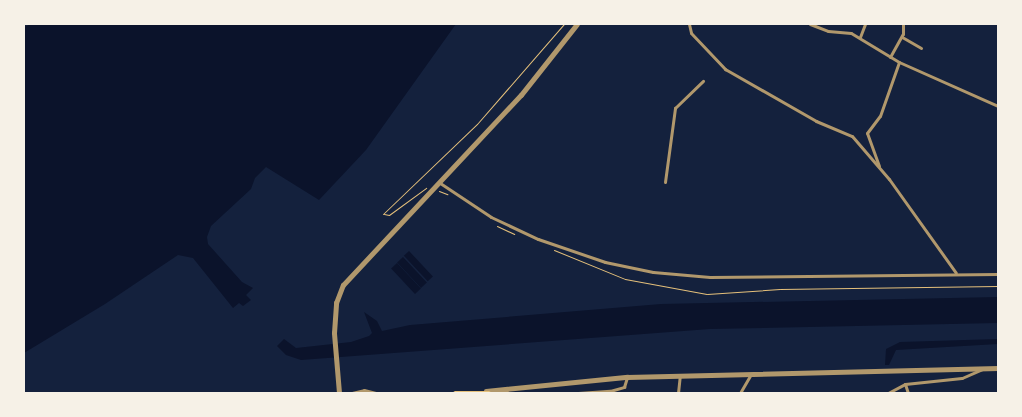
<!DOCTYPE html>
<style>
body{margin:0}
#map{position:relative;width:1022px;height:417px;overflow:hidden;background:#14213d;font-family:"Public Sans",sans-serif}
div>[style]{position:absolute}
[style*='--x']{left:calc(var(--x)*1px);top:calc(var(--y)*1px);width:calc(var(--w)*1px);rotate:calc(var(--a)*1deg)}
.water>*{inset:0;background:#0b132b;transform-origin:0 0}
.path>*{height:1px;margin:-0.5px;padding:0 0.5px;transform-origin:0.5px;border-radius:0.5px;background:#e5c07b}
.minor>*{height:3px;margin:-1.5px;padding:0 1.5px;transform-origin:1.5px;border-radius:1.5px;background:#b1986c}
.tertiary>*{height:4.5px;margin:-2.25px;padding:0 2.25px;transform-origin:2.25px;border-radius:2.25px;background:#b1986c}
.secondary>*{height:5px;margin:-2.5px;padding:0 2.5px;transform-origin:2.5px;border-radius:2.5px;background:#e5c07b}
span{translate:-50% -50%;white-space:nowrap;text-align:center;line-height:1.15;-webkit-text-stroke:4.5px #f6f1e7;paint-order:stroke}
.frame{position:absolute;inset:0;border:25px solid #f6f1e7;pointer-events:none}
</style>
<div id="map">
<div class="water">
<div style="clip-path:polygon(31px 24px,456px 24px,366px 150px,319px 200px,266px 167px,255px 178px,251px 189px,211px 226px,207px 237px,208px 244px,242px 282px,253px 288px,246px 295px,251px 300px,243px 306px,239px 303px,233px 308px,193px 258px,178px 255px,105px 304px,24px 353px,24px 27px)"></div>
<div style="left:409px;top:251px;width:35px;height:7px;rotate:47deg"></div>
<div style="left:403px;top:257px;width:35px;height:8px;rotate:47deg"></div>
<div style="left:397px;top:263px;width:35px;height:8px;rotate:47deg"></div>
<div style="clip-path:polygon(998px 297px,998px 323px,710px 329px,301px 360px,286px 355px,277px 346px,284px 339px,296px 348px,351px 342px,369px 336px,372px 333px,364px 312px,377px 321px,382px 331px,410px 325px,661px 304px)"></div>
<div style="clip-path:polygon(998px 339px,998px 344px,896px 350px,889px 365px,885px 365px,886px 349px,900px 342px)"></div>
</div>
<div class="path">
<div style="--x:439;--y:191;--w:9;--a:21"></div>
<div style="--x:383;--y:214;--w:130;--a:-43.8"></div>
<div style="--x:477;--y:124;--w:133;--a:-49"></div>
<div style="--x:384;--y:214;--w:5;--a:11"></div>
<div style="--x:389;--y:215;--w:46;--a:-36.1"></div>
<div style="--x:497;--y:226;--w:19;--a:25"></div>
<div style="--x:554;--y:250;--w:77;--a:22.2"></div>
<div style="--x:625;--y:279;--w:83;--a:10.4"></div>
<div style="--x:707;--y:294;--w:73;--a:-3.9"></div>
<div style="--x:780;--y:289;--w:218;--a:-0.8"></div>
</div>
<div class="minor">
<div style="--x:689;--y:24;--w:9;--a:77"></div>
<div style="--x:691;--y:33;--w:50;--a:46.6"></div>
<div style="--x:725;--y:69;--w:105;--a:29.7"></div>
<div style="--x:816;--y:121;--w:39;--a:23"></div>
<div style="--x:852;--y:136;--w:57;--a:49.3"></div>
<div style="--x:889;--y:179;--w:115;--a:54.5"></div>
<div style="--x:810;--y:24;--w:19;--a:21"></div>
<div style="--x:828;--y:31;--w:23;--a:5"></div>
<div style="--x:851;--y:33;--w:56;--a:31.1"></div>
<div style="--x:899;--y:62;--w:108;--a:24"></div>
<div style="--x:860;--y:37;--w:14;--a:-69"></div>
<div style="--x:902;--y:37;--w:22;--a:30"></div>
<div style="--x:890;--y:57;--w:26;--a:-61"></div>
<div style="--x:903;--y:34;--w:10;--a:-90"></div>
<div style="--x:879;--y:166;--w:35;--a:-110"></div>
<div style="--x:867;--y:133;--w:21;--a:-53"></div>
<div style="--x:880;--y:116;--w:57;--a:-70.6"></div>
<div style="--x:665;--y:182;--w:75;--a:-82.3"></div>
<div style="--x:675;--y:108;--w:39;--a:-44"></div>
<div style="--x:440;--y:183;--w:61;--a:33.7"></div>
<div style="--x:491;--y:217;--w:52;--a:25.1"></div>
<div style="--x:538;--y:239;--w:71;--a:18.9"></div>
<div style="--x:605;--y:262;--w:49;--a:11.8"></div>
<div style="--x:653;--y:272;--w:57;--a:5"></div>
<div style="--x:710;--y:277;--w:288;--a:-0.6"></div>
<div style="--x:905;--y:384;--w:9;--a:72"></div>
<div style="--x:352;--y:393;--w:12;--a:-14"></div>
<div style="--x:364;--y:390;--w:12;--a:14"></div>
<div style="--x:578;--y:393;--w:32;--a:-4"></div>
<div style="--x:610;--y:391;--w:15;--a:-16"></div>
<div style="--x:624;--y:387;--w:10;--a:-73"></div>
<div style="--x:678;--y:393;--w:18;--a:-84"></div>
<div style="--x:740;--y:393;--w:22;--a:-60"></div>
<div style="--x:888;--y:393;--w:19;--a:-28"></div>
<div style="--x:905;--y:384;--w:57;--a:-6"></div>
<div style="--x:962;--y:378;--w:22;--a:-24"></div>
</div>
<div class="tertiary">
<div style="--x:486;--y:391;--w:142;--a:-5.7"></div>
<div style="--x:627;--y:377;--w:371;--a:-1.4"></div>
<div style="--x:339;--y:393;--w:60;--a:-94.8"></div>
<div style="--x:334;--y:333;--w:30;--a:-86"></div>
<div style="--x:336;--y:303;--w:19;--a:-69"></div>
<div style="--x:343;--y:285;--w:260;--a:-46.9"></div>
<div style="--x:521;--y:95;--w:90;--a:-51.7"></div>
</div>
<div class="secondary">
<div style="--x:455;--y:393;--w:33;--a:0"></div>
</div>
<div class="frame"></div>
</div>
